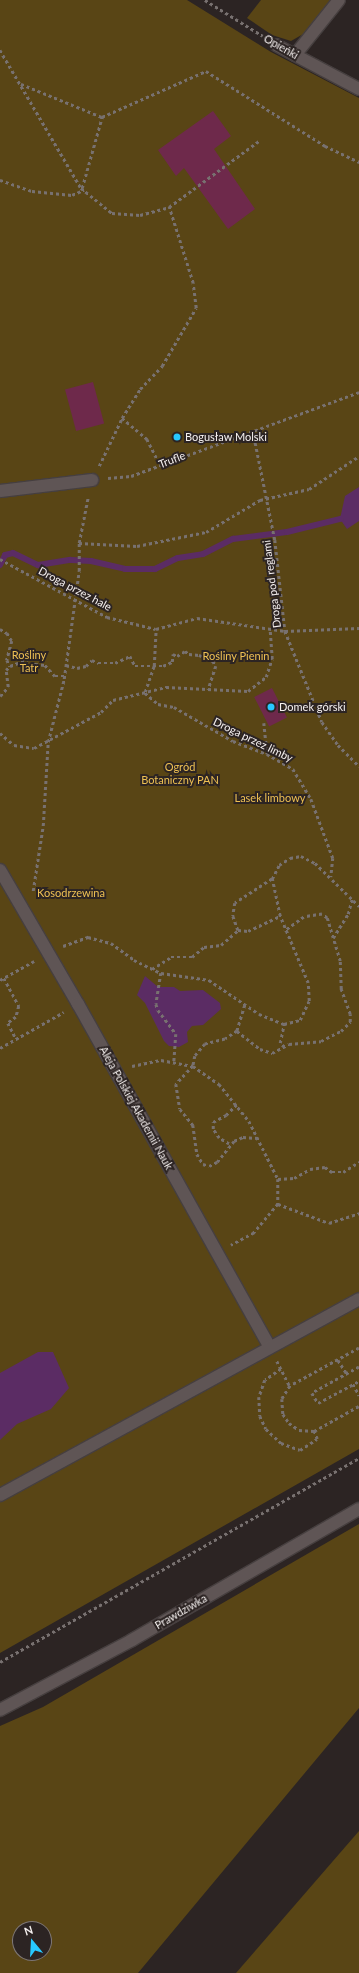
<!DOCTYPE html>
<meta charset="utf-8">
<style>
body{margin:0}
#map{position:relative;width:359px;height:1973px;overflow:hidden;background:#2c2423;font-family:Lato,sans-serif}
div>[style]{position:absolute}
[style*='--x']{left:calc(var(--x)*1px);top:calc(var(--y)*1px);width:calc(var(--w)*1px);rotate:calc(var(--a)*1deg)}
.green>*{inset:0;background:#594515}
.water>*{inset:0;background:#5b2c64}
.stream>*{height:6px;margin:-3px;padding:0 3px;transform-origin:3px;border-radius:3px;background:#5b2c64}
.building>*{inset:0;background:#6e294b;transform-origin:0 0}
.path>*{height:2.5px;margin-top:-1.25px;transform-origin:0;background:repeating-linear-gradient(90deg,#787170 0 3px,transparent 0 6px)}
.roads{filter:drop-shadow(1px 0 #463f3f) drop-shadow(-1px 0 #463f3f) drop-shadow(0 1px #463f3f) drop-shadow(0 -1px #463f3f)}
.lane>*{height:12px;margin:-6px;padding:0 6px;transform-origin:6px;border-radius:6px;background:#5f5555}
.street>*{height:12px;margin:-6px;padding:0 6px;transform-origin:6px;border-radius:6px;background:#5f5555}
.dots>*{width:11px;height:11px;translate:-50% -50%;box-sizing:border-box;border:2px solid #2c2423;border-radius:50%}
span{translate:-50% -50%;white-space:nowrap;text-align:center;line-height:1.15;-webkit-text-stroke:4px #2c2423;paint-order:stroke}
.street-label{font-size:11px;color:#f6f1f0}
.poi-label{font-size:11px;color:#f6f1f0}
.left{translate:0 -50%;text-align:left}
.park-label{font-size:11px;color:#eec053}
.north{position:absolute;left:12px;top:1921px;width:40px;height:40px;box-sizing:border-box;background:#2c2423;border:1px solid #7d7675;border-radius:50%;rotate:342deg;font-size:11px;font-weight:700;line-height:16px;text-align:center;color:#f6f1f0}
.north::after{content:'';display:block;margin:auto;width:14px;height:18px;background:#27c8ff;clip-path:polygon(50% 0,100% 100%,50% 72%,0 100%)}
</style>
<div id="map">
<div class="green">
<div style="clip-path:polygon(0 0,187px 0,271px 52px,359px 98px,359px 1449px,0 1653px)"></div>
<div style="clip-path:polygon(261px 0,332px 0,305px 33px,291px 41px,272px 35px,247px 18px)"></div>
<div style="clip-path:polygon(evenodd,359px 1524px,359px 1708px,138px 1973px,0 1973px,0 1726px,43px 1707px,359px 1524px,20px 1929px,44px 1929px,44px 1953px,20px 1953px,20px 1929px)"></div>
<div style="clip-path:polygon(359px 1831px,359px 1973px,236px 1973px)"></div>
</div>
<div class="water">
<div style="clip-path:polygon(359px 487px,359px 521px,347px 529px,340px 519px,345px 496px)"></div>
<div style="clip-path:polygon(145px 976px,158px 987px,174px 987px,180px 991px,203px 990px,220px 1003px,221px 1009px,203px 1025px,192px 1026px,187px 1032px,188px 1042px,179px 1047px,169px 1046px,164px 1041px,145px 1003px,137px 995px)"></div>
<div style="clip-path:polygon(38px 1352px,53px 1352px,69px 1388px,51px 1409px,17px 1424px,0 1440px,0 1373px)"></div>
</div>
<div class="stream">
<div style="--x:0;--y:565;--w:11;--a:-63"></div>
<div style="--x:5;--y:555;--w:8;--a:-14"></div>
<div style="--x:13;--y:553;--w:28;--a:26"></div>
<div style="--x:38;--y:565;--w:33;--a:-9"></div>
<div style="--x:71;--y:560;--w:20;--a:3"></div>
<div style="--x:91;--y:561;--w:35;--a:13"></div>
<div style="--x:125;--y:569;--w:30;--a:0"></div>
<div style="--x:155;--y:569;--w:25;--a:-26"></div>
<div style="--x:178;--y:558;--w:25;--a:-9"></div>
<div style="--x:203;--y:554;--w:34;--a:-27"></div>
<div style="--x:233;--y:539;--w:54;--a:-7.4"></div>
<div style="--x:287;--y:532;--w:55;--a:-13.8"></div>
</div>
<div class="building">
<div style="clip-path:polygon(213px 111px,231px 136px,214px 149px,255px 209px,228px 229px,184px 168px,176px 176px,158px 150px)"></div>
<div style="left:93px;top:382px;width:43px;height:29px;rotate:75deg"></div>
<div style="left:272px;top:688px;width:33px;height:20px;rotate:63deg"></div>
</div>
<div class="path">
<div style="--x:205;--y:0;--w:68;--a:31.8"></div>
<div style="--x:0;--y:50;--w:160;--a:59.6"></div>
<div style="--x:81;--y:188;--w:40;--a:39"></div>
<div style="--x:112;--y:213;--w:28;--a:4"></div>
<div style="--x:140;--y:215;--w:30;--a:-15"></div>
<div style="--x:169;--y:207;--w:112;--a:-36.3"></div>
<div style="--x:21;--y:84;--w:87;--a:22.2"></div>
<div style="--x:0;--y:180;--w:34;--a:19"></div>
<div style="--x:32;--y:191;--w:40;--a:5.7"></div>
<div style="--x:72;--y:195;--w:13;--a:-23"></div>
<div style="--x:82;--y:188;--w:74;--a:-74.3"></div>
<div style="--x:102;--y:117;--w:114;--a:-23.9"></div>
<div style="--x:206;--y:71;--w:141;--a:32.2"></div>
<div style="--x:325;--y:146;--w:38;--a:25"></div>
<div style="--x:122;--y:418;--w:33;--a:40"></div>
<div style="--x:147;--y:439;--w:28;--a:63"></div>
<div style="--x:253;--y:431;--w:111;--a:78.6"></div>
<div style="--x:275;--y:540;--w:92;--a:83.7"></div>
<div style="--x:285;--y:631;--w:98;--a:67.9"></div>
<div style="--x:322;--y:722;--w:28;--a:55"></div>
<div style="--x:338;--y:745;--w:30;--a:45"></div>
<div style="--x:99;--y:466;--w:53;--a:-64.4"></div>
<div style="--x:122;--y:418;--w:34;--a:-58"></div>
<div style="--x:140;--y:389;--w:32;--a:-46"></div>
<div style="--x:162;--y:366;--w:67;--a:-59.6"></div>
<div style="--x:196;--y:308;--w:25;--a:-97"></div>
<div style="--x:193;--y:283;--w:80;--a:-107.5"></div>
<div style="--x:108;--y:478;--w:23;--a:-5"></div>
<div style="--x:131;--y:476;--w:243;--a:-20.2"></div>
<div style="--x:79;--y:543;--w:58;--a:3"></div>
<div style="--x:137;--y:546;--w:70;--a:-11.5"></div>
<div style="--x:206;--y:532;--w:63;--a:-30.7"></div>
<div style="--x:260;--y:500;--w:50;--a:-12.7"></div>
<div style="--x:309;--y:489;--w:60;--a:-33.4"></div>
<div style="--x:0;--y:559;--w:122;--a:28.5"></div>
<div style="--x:107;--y:617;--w:50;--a:13.8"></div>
<div style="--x:0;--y:629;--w:8;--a:30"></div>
<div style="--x:7;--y:633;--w:9;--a:58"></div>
<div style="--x:12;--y:641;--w:20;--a:105"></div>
<div style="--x:7;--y:660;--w:7;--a:63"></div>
<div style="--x:10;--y:666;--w:26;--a:-21"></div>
<div style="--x:34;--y:657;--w:7;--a:82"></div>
<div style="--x:35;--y:664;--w:10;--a:6"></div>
<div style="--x:45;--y:665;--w:15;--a:48"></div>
<div style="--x:55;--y:676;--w:9;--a:0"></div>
<div style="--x:156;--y:629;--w:42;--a:-15"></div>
<div style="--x:197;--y:618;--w:89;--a:8.4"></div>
<div style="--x:285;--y:631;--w:74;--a:-2.3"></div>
<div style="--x:66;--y:665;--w:11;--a:15"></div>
<div style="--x:77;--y:668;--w:9;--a:-13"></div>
<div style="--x:86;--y:666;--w:8;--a:-45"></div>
<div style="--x:92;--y:660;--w:7;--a:27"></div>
<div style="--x:98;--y:663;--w:17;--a:0"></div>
<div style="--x:115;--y:663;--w:17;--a:-25"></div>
<div style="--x:130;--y:656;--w:11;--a:63"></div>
<div style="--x:135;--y:666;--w:28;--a:0"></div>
<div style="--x:163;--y:666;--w:10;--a:-24"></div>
<div style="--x:172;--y:662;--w:8;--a:-83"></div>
<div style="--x:173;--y:654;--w:4;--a:27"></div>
<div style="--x:177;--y:656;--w:9;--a:-32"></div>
<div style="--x:185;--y:651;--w:5;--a:37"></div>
<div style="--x:189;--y:654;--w:10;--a:6"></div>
<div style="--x:199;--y:655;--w:15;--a:23"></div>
<div style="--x:213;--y:661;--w:6;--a:59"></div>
<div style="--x:216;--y:666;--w:25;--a:108"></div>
<div style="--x:145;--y:692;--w:28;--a:-71"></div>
<div style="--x:154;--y:666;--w:37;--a:-87"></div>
<div style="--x:145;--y:693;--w:17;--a:40"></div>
<div style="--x:158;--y:704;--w:16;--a:11"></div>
<div style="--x:174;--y:707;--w:68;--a:30"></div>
<div style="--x:233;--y:741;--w:36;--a:21"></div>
<div style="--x:267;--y:754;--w:30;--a:30"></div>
<div style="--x:293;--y:769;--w:35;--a:59"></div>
<div style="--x:311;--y:799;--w:63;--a:69.6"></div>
<div style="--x:333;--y:858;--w:19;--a:96"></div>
<div style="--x:0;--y:696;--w:12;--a:-48"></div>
<div style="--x:8;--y:687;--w:17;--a:-97"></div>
<div style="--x:6;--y:670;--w:6;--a:-45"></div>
<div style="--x:264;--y:723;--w:31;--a:84"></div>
<div style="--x:0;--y:733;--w:18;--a:41"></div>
<div style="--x:14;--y:745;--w:20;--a:9"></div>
<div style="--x:34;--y:748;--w:76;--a:-28.2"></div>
<div style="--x:101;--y:712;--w:17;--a:-45"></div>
<div style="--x:113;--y:700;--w:55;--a:-13.8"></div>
<div style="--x:166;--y:687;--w:82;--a:2.8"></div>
<div style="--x:248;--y:691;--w:23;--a:-38"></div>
<div style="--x:266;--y:677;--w:19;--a:-72"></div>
<div style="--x:272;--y:659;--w:30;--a:-94"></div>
<div style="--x:272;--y:879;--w:44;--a:147"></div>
<div style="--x:235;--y:903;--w:13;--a:99"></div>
<div style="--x:233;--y:916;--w:15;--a:70"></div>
<div style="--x:238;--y:930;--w:10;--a:6"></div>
<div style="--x:248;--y:931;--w:35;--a:-25"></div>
<div style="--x:33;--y:891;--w:66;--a:-81.3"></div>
<div style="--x:43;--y:826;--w:84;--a:-86.6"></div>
<div style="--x:48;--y:742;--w:65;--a:-75.7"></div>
<div style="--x:64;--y:679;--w:109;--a:-82.1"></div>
<div style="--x:79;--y:571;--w:28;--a:-90"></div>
<div style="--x:79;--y:543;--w:47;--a:-78.9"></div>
<div style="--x:333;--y:938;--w:28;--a:-58"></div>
<div style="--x:348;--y:914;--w:16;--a:-75"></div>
<div style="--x:63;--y:946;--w:27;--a:-20"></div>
<div style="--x:88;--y:937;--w:24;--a:15"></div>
<div style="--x:111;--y:943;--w:29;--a:36"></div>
<div style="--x:134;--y:960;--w:30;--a:26"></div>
<div style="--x:161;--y:973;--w:49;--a:8.3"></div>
<div style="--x:209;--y:980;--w:60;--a:34.2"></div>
<div style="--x:259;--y:1014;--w:27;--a:22"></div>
<div style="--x:284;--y:1024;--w:16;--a:-14"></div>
<div style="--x:300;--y:1020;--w:21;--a:-65"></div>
<div style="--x:309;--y:1001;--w:18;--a:-93"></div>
<div style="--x:308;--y:983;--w:73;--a:-112.7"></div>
<div style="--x:280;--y:916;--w:38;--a:-102"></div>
<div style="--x:272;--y:879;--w:16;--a:-63"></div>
<div style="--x:279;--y:865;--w:13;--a:-32"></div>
<div style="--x:290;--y:858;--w:11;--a:-10"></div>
<div style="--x:301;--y:856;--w:16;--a:27"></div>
<div style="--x:315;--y:863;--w:62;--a:44.3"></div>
<div style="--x:152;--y:969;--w:22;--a:-32"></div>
<div style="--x:171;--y:957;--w:21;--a:0"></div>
<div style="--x:192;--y:957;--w:16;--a:-40"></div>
<div style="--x:204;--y:947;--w:17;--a:-7"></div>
<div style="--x:221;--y:945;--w:23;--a:-41"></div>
<div style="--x:161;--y:973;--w:31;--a:99"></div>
<div style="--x:156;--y:1004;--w:6;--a:72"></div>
<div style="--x:158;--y:1010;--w:30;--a:53"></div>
<div style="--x:176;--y:1034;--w:27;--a:94"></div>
<div style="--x:4;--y:978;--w:32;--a:62"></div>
<div style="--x:19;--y:1006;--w:11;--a:105"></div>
<div style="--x:16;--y:1017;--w:10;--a:143"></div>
<div style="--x:8;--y:1023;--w:18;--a:63"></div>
<div style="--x:0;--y:980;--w:39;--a:-29"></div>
<div style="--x:245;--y:1005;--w:27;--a:107"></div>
<div style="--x:237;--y:1031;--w:14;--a:146"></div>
<div style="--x:225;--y:1039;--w:21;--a:166"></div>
<div style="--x:205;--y:1044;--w:16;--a:130"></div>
<div style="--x:195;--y:1056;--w:10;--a:101"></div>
<div style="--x:193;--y:1066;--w:25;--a:133"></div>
<div style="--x:176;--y:1084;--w:25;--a:81"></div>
<div style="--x:180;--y:1109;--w:21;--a:51"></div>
<div style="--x:193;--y:1125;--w:29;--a:82"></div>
<div style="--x:197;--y:1154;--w:12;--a:59"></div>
<div style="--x:203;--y:1164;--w:6;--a:18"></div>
<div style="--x:209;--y:1166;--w:9;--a:-27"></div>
<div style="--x:217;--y:1162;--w:27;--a:-51"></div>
<div style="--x:234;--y:1141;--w:10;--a:-24"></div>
<div style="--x:243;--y:1137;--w:16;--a:4"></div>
<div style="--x:237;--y:1031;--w:29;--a:38"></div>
<div style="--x:260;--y:1049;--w:13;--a:18"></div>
<div style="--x:272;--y:1053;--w:19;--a:-28"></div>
<div style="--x:289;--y:1044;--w:32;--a:-5"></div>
<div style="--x:321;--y:1041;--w:22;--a:-27"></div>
<div style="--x:341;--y:1031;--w:13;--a:-45"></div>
<div style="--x:350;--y:1022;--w:8;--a:-90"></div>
<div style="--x:350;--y:1014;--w:27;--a:-110"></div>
<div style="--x:341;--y:989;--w:28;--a:-92"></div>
<div style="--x:340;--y:961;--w:45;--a:-106.8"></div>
<div style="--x:327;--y:918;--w:6;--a:-141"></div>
<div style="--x:322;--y:914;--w:18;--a:171"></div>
<div style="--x:304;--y:917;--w:24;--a:144"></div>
<div style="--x:284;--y:1047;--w:6;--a:-135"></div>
<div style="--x:280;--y:1043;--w:19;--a:-78"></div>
<div style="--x:0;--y:1048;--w:73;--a:-29.4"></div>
<div style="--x:132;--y:1066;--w:30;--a:-12"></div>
<div style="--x:161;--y:1060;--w:33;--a:11"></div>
<div style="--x:193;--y:1066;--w:32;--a:35"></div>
<div style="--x:219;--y:1084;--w:48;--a:51"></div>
<div style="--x:249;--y:1121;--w:65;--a:63.4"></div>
<div style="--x:278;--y:1179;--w:25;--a:90"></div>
<div style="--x:278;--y:1204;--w:38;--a:130"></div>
<div style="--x:254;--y:1233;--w:26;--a:152"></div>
<div style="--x:229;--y:1144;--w:12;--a:-149"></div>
<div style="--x:219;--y:1138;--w:11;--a:-124"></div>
<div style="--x:213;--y:1129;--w:7;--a:-90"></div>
<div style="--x:213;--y:1122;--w:15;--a:-28"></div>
<div style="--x:226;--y:1115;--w:16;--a:-45"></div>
<div style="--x:278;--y:1179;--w:16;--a:-4"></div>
<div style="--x:294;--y:1178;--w:18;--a:-29"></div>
<div style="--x:310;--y:1169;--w:15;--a:-8"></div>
<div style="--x:325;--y:1167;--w:9;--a:36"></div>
<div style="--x:332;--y:1172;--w:11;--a:0"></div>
<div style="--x:343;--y:1172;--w:19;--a:-32"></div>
<div style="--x:278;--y:1204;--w:54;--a:20.4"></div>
<div style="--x:329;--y:1223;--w:32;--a:-18"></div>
<div style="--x:359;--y:1348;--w:79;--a:151.2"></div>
<div style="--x:290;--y:1386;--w:15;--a:122"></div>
<div style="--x:282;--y:1399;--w:15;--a:86"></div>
<div style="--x:283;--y:1414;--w:11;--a:56"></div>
<div style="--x:289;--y:1423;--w:12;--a:35"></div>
<div style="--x:299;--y:1430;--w:15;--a:4"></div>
<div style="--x:314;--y:1431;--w:51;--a:-29.1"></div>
<div style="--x:338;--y:1360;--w:17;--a:57"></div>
<div style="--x:277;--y:1361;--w:28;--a:63"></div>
<div style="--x:359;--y:1367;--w:54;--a:151"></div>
<div style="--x:312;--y:1393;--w:12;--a:59"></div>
<div style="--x:318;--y:1403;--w:47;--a:-28.2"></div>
<div style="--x:281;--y:1369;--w:19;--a:145"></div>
<div style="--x:265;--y:1380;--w:18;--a:109"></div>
<div style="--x:259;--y:1397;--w:19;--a:87"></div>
<div style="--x:260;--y:1416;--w:14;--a:65"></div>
<div style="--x:266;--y:1429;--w:21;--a:43"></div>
<div style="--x:281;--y:1443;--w:20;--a:20"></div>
<div style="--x:300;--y:1450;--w:20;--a:-33"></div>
<div style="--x:317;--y:1439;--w:9;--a:-111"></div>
<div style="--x:353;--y:1384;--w:13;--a:61"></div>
<div style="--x:0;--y:1662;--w:413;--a:-29.6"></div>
</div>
<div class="roads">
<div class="lane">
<div style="--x:295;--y:55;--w:70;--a:-51.3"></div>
</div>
<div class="street">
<div style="--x:276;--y:45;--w:94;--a:27.9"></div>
<div style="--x:0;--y:491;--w:93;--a:-6.8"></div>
<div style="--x:0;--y:870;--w:155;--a:59.8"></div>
<div style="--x:78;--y:1004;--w:393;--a:60.8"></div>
<div style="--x:0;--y:1495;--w:409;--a:-28.6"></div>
<div style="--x:0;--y:1710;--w:149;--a:-27.9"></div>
<div style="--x:132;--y:1640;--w:262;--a:-30"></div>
</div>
</div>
<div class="dots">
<div style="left:177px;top:437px;background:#27c8ff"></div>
<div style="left:271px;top:707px;background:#27c8ff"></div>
</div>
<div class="street-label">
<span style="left:281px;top:47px;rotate:30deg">Opieńki</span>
<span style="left:172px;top:460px;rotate:-21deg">Trufle</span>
<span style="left:272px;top:584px;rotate:-97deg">Droga pod reglami</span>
<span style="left:75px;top:589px;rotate:28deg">Droga przez hale</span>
<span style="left:253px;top:740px;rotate:26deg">Droga przez limby</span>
<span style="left:136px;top:1108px;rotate:61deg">Aleja Polskiej Akademii Nauk</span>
<span style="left:181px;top:1612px;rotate:-30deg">Prawdziwka</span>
</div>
<div class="poi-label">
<span class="left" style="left:185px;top:437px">Bogusław Molski</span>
<span class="left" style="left:279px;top:707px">Domek górski</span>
</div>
<div class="park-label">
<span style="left:29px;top:662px">Rośliny<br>Tatr</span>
<span style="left:236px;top:656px">Rośliny Pienin</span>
<span style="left:180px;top:774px">Ogród<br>Botaniczny PAN</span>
<span style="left:270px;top:798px">Lasek limbowy</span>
<span style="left:71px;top:893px">Kosodrzewina</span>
</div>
<div class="north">N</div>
</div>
